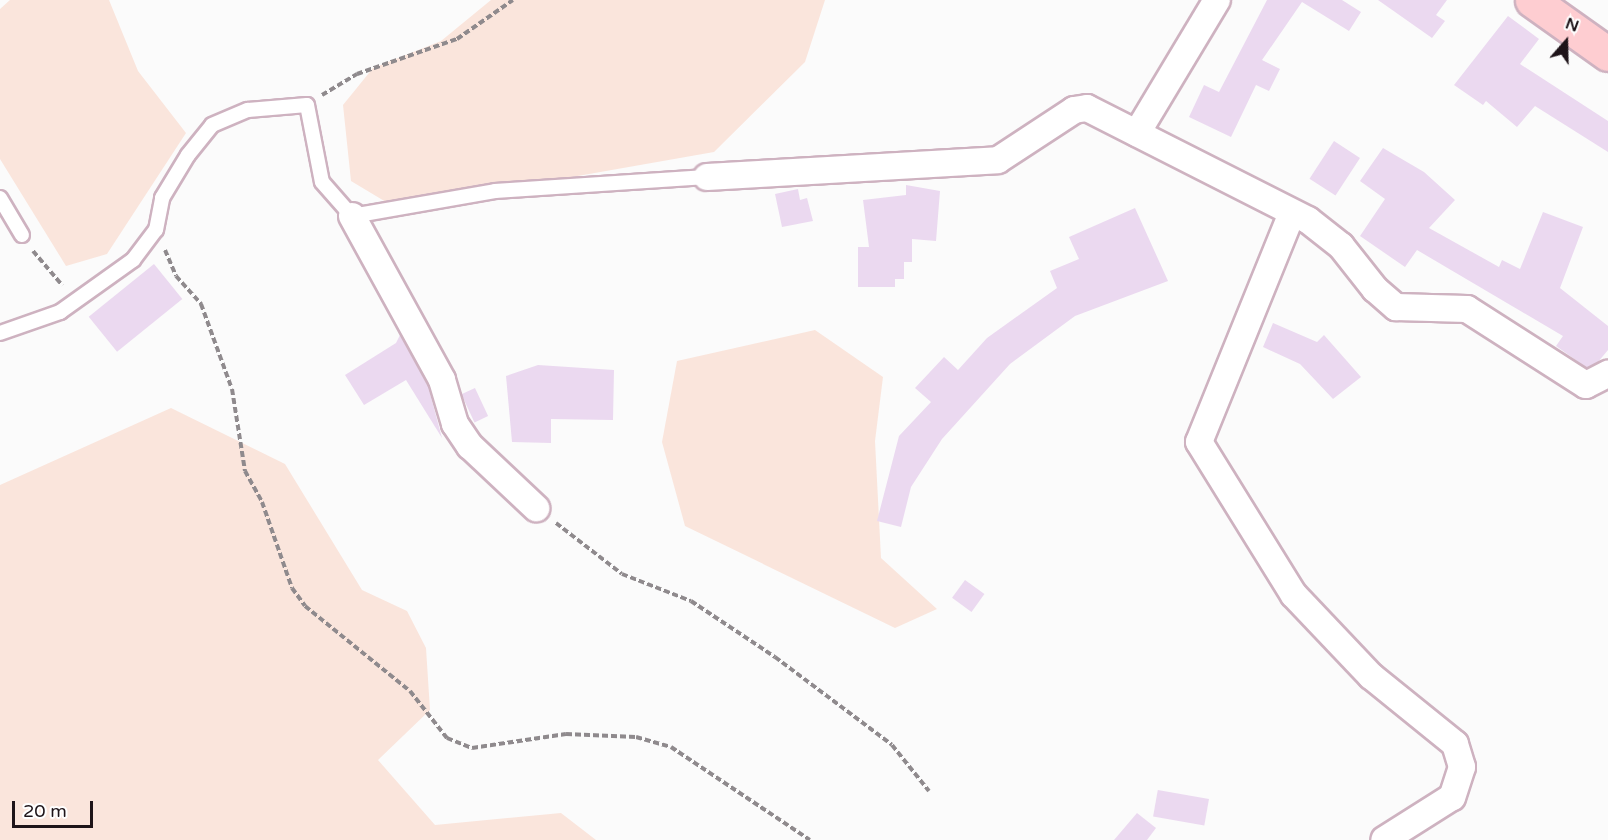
<!DOCTYPE html>
<style>
body{margin:0}
#map{position:relative;width:1608px;height:840px;overflow:hidden;background:#fbfbfb;font-family:"Varela Round",sans-serif}
div>[style]{position:absolute}
[style*='--x']{left:calc(var(--x)*1px);top:calc(var(--y)*1px);width:calc(var(--w)*1px);rotate:calc(var(--a)*1deg)}
.green>*{inset:0;background:#fae5dc}
.building>*{inset:0;background:#ebd9f0;transform-origin:0 0}
.path>*{height:4px;margin-top:-2px;transform-origin:0;background:repeating-linear-gradient(90deg,#8f8a8d 0 6px,transparent 0 9px)}
.roads{filter:drop-shadow(2px 0 #ceb2c0) drop-shadow(-2px 0 #ceb2c0) drop-shadow(0 2px #ceb2c0) drop-shadow(0 -2px #ceb2c0)}
.lane>*{height:14px;margin:-7px;padding:0 7px;transform-origin:7px;border-radius:7px;background:#fff}
.street>*{height:26px;margin:-13px;padding:0 13px;transform-origin:13px;border-radius:13px;background:#fff}
.primary>*{height:33px;margin:-16.5px;padding:0 16.5px;transform-origin:16.5px;border-radius:16.5px;background:#fecdd1}
span{translate:-50% -50%;white-space:nowrap;text-align:center;line-height:1.15;-webkit-text-stroke:4.5px #fff;paint-order:stroke}
.north{position:absolute;left:1536px;top:12px;width:60px;height:60px;-webkit-text-stroke:4px #fff;paint-order:stroke;rotate:20deg;font-size:16px;font-weight:700;line-height:24px;text-align:center;color:#1e1419}
.north::after{content:'';display:block;margin:auto;width:21px;height:27px;background:#1e1419;clip-path:polygon(50% 0,100% 100%,50% 72%,0 100%)}
.scale{position:absolute;left:12px;top:801px;width:81px;height:27px;box-sizing:border-box;border:3px solid #1e1419;border-top:0;padding-left:8px;font-size:18px;line-height:21px;white-space:nowrap;color:#1e1419;-webkit-text-stroke:4px #fff;paint-order:stroke}
</style>
<div id="map">
<div class="green">
<div style="clip-path:polygon(10px 0,109px 0,138px 71px,186px 133px,107px 254px,66px 266px,0 159px,0 9px)"></div>
<div style="clip-path:polygon(491px 0,825px 0,805px 62px,714px 152px,396px 208px,351px 181px,343px 105px,373px 68px,441px 41px)"></div>
<div style="clip-path:polygon(815px 330px,883px 377px,875px 441px,881px 558px,937px 609px,895px 628px,685px 526px,662px 442px,677px 361px)"></div>
<div style="clip-path:polygon(171px 408px,285px 464px,362px 590px,407px 611px,426px 648px,430px 710px,378px 760px,435px 825px,561px 813px,596px 840px,0 840px,0 485px)"></div>
</div>
<div class="building">
<div style="clip-path:polygon(1267px 0,1342px 0,1361px 12px,1349px 31px,1302px 2px,1262px 60px,1280px 69px,1269px 91px,1256px 85px,1231px 137px,1189px 117px,1204px 85px,1219px 92px)"></div>
<div style="clip-path:polygon(1378px 0,1447px 0,1436px 15px,1445px 21px,1432px 38px)"></div>
<div style="clip-path:polygon(1508px 16px,1539px 39px,1520px 64px,1608px 121px,1608px 152px,1535px 106px,1517px 127px,1486px 101px,1483px 105px,1454px 85px)"></div>
<div style="left:1334px;top:141px;width:31px;height:45px;rotate:33deg"></div>
<div style="clip-path:polygon(1383px 148px,1424px 172px,1455px 200px,1429px 228px,1499px 267px,1502px 260px,1520px 269px,1543px 212px,1583px 227px,1560px 288px,1608px 326px,1608px 350px,1598px 362px,1587px 368px,1556px 346px,1563px 336px,1417px 250px,1405px 267px,1360px 236px,1385px 199px,1360px 181px)"></div>
<div style="clip-path:polygon(906px 185px,940px 191px,936px 241px,912px 239px,912px 262px,904px 262px,904px 279px,895px 279px,895px 287px,858px 287px,858px 247px,869px 247px,863px 200px,906px 195px)"></div>
<div style="clip-path:polygon(798px 189px,800px 200px,807px 198px,813px 221px,782px 227px,775px 194px)"></div>
<div style="clip-path:polygon(1135px 208px,1168px 281px,1075px 316px,1010px 364px,942px 439px,911px 487px,901px 527px,877px 521px,899px 436px,931px 402px,915px 388px,944px 357px,958px 370px,987px 338px,1057px 288px,1050px 271px,1079px 259px,1069px 237px)"></div>
<div style="left:154px;top:264px;width:45px;height:84px;rotate:51deg"></div>
<div style="clip-path:polygon(1273px 323px,1317px 342px,1324px 335px,1361px 377px,1333px 399px,1300px 364px,1263px 347px)"></div>
<div style="clip-path:polygon(400px 335px,428px 386px,442px 438px,406px 380px,364px 405px,345px 375px,396px 343px)"></div>
<div style="clip-path:polygon(538px 365px,614px 370px,613px 420px,551px 419px,551px 443px,512px 442px,506px 376px)"></div>
<div style="left:475px;top:388px;width:31px;height:15px;rotate:65deg"></div>
<div style="left:965px;top:580px;width:24px;height:22px;rotate:36deg"></div>
<div style="left:1209px;top:799px;width:27px;height:52px;rotate:100deg"></div>
<div style="clip-path:polygon(1137px 813px,1156px 828px,1147px 840px,1114px 840px)"></div>
</div>
<div class="path">
<div style="--x:322;--y:95;--w:41;--a:-31"></div>
<div style="--x:357;--y:74;--w:106;--a:-19.3"></div>
<div style="--x:457;--y:39;--w:68;--a:-34.9"></div>
<div style="--x:165;--y:250;--w:28;--a:67"></div>
<div style="--x:176;--y:276;--w:38;--a:48"></div>
<div style="--x:201;--y:304;--w:90;--a:70"></div>
<div style="--x:232;--y:389;--w:83;--a:81"></div>
<div style="--x:245;--y:471;--w:35;--a:61"></div>
<div style="--x:262;--y:502;--w:91;--a:70.8"></div>
<div style="--x:292;--y:588;--w:22;--a:54"></div>
<div style="--x:305;--y:606;--w:135;--a:39"></div>
<div style="--x:410;--y:691;--w:60;--a:51.8"></div>
<div style="--x:447;--y:738;--w:27;--a:22"></div>
<div style="--x:472;--y:748;--w:95;--a:-8.5"></div>
<div style="--x:566;--y:734;--w:70;--a:2.5"></div>
<div style="--x:636;--y:737;--w:36;--a:16"></div>
<div style="--x:671;--y:747;--w:167;--a:33.8"></div>
<div style="--x:33;--y:251;--w:45;--a:49.5"></div>
<div style="--x:556;--y:523;--w:83;--a:37.7"></div>
<div style="--x:622;--y:574;--w:74;--a:21.4"></div>
<div style="--x:691;--y:601;--w:101;--a:33.7"></div>
<div style="--x:775;--y:657;--w:146;--a:36.9"></div>
<div style="--x:892;--y:745;--w:59;--a:51.2"></div>
</div>
<div class="roads">
<div class="lane">
<div style="--x:0;--y:198;--w:43;--a:59.3"></div>
<div style="--x:0;--y:333;--w:64;--a:-19.3"></div>
<div style="--x:60;--y:312;--w:90;--a:-35.5"></div>
<div style="--x:133;--y:260;--w:38;--a:-53"></div>
<div style="--x:156;--y:230;--w:33;--a:-79"></div>
<div style="--x:162;--y:198;--w:50;--a:-58.8"></div>
<div style="--x:188;--y:155;--w:38;--a:-51"></div>
<div style="--x:212;--y:125;--w:39;--a:-23"></div>
<div style="--x:248;--y:110;--w:59;--a:-4.8"></div>
<div style="--x:307;--y:105;--w:78;--a:79"></div>
<div style="--x:322;--y:182;--w:45;--a:48.6"></div>
<div style="--x:352;--y:216;--w:145;--a:-9.9"></div>
<div style="--x:495;--y:191;--w:212;--a:-3.8"></div>
</div>
<div class="street">
<div style="--x:1137;--y:133;--w:155;--a:-59"></div>
<div style="--x:707;--y:177;--w:291;--a:-3.3"></div>
<div style="--x:998;--y:160;--w:91;--a:-33.3"></div>
<div style="--x:1074;--y:110;--w:13;--a:-9"></div>
<div style="--x:1087;--y:108;--w:248;--a:26.9"></div>
<div style="--x:1308;--y:220;--w:42;--a:38.2"></div>
<div style="--x:1341;--y:246;--w:55;--a:51.7"></div>
<div style="--x:1375;--y:289;--w:28;--a:41"></div>
<div style="--x:1396;--y:307;--w:71;--a:1.6"></div>
<div style="--x:1467;--y:309;--w:141;--a:32.6"></div>
<div style="--x:1586;--y:385;--w:25;--a:-27"></div>
<div style="--x:1292;--y:213;--w:247;--a:112.1"></div>
<div style="--x:1199;--y:442;--w:180;--a:58.2"></div>
<div style="--x:1294;--y:595;--w:112;--a:46.5"></div>
<div style="--x:1371;--y:676;--w:108;--a:39"></div>
<div style="--x:1455;--y:744;--w:24;--a:73"></div>
<div style="--x:1462;--y:767;--w:32;--a:108"></div>
<div style="--x:1452;--y:797;--w:80;--a:147.7"></div>
<div style="--x:352;--y:216;--w:187;--a:61.2"></div>
<div style="--x:442;--y:380;--w:46;--a:73.5"></div>
<div style="--x:455;--y:424;--w:27;--a:56"></div>
<div style="--x:470;--y:446;--w:91;--a:43.2"></div>
</div>
<div class="primary">
<div style="--x:1532;--y:0;--w:93;--a:35.4"></div>
</div>
</div>
<div class="north">N</div>
<div class="scale">20 m</div>
</div>
